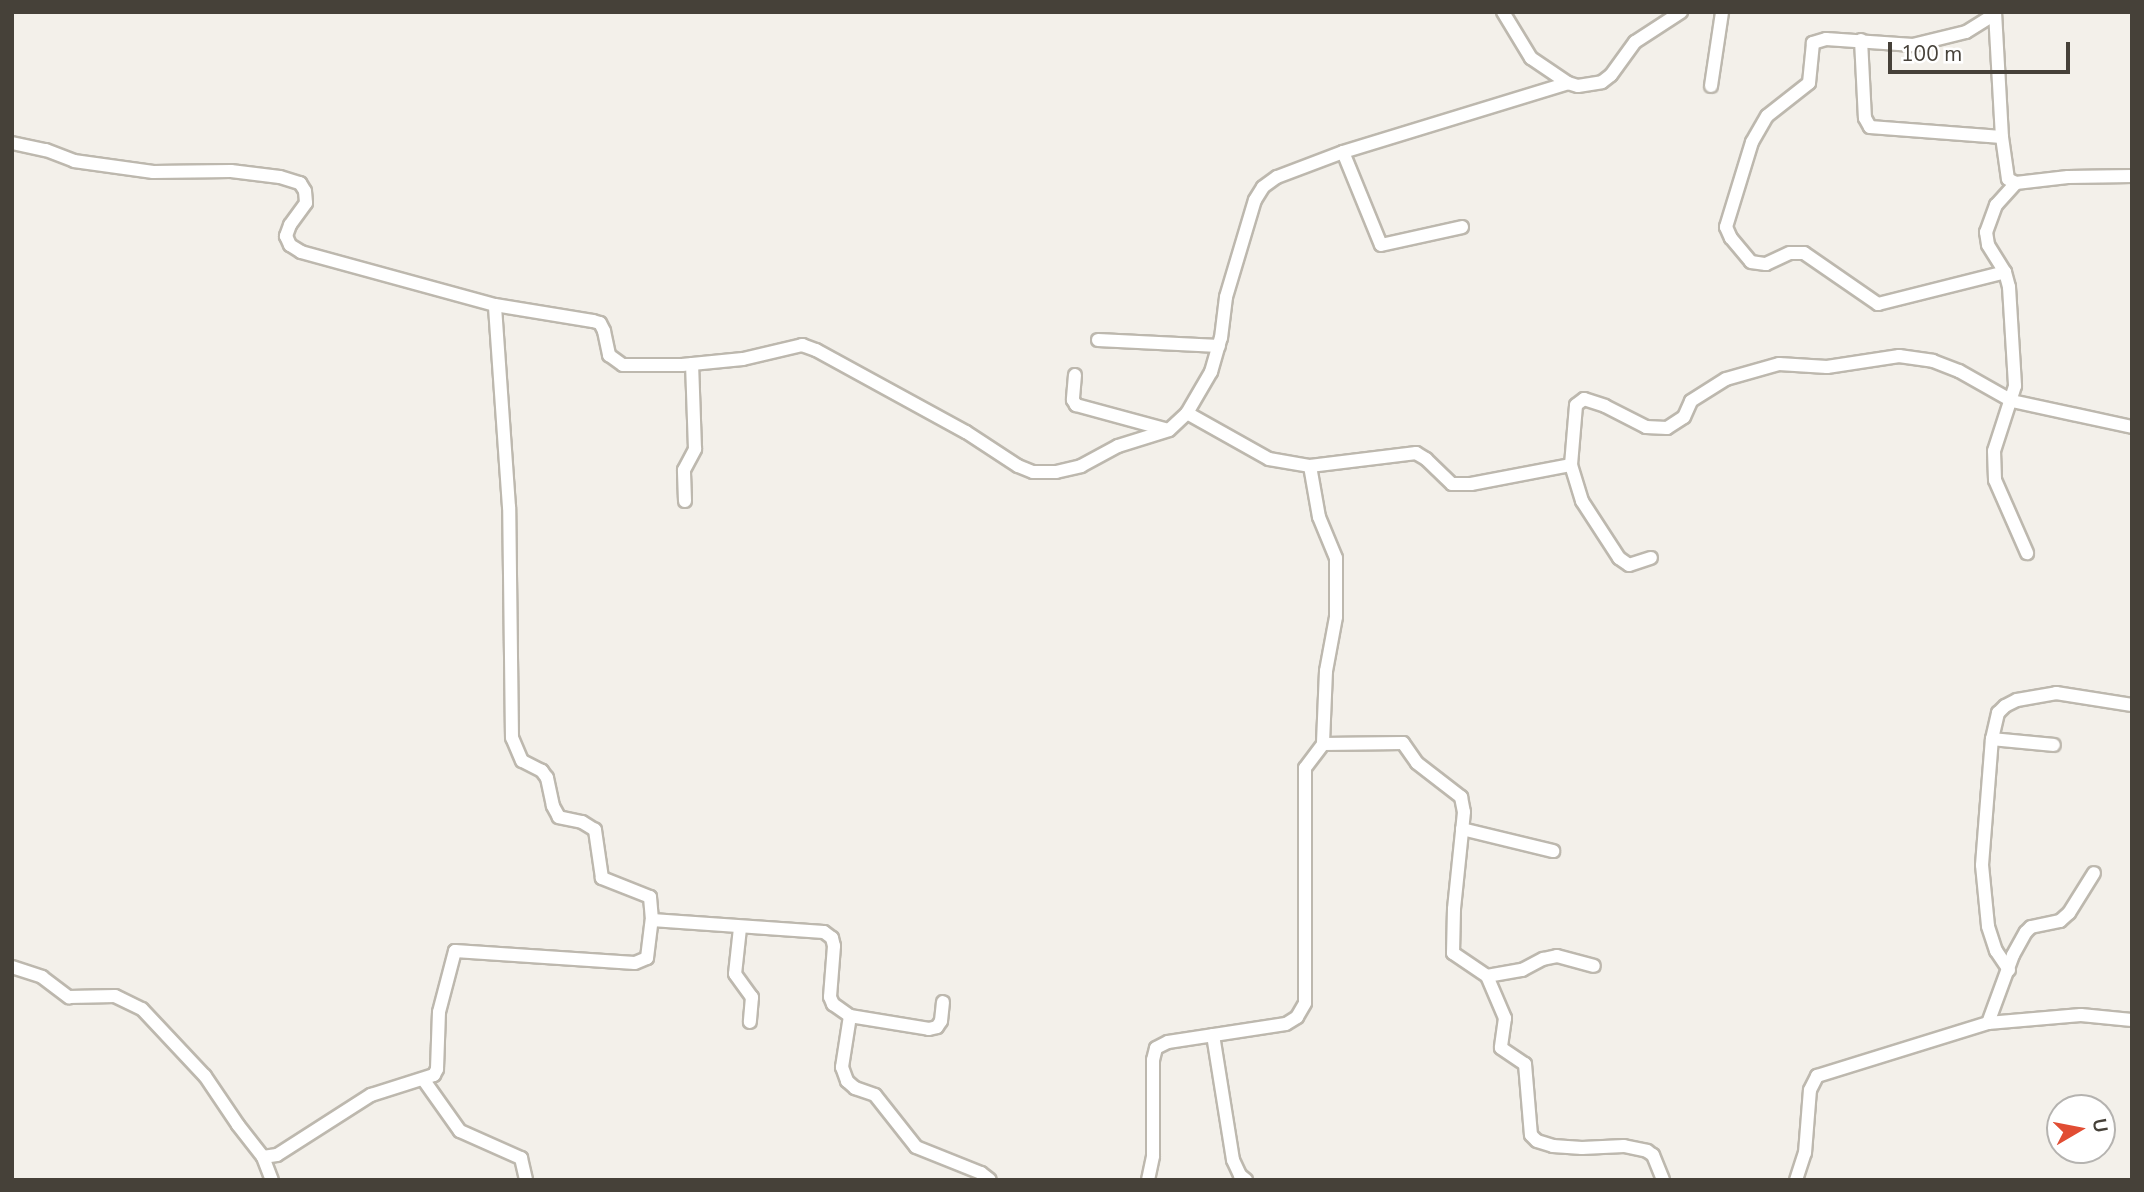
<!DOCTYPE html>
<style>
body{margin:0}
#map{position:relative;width:2144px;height:1192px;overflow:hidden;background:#f3f0ea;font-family:"Nunito Sans",sans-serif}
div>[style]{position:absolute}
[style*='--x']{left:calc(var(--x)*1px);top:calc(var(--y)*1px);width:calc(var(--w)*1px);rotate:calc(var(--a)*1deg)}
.roads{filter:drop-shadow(2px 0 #bdb8ae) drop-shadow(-2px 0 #bdb8ae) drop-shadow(0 2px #bdb8ae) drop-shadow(0 -2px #bdb8ae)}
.minor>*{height:12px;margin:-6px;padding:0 6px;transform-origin:6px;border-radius:6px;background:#fff}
span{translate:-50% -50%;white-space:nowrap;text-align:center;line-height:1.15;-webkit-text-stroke:7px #fff;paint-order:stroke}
.frame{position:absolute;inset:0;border:14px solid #464139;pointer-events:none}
.north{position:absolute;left:2046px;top:1094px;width:70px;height:70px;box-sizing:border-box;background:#fff;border:2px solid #b5b3b0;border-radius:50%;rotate:80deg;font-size:19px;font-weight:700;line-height:28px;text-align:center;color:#464139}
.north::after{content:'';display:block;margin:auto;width:24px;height:32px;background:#e14d33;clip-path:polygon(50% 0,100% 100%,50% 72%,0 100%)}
.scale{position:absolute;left:1888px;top:42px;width:182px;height:32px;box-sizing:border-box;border:4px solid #464139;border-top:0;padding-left:9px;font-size:21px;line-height:24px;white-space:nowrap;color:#464139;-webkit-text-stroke:5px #fff;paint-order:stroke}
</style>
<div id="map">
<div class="roads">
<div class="minor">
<div style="--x:1503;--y:12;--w:54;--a:58.7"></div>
<div style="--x:1531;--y:58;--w:45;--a:34"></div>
<div style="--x:1995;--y:12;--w:125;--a:86.8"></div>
<div style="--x:2002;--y:137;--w:42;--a:81.9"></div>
<div style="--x:2008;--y:179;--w:9;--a:27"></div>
<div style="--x:2016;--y:183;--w:52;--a:-6.6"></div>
<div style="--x:2068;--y:177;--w:64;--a:-0.9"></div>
<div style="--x:1995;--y:14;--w:34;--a:148"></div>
<div style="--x:1966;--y:32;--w:55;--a:166.2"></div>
<div style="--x:1913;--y:45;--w:87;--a:-176.1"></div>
<div style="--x:1826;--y:39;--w:14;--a:163"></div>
<div style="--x:1813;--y:43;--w:40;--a:95.7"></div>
<div style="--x:1809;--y:83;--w:53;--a:141.8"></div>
<div style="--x:1767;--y:116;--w:30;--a:120"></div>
<div style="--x:1752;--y:142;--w:89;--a:107"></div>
<div style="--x:1726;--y:227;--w:12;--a:66"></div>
<div style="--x:1731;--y:238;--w:31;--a:50"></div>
<div style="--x:1751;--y:262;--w:15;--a:8"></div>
<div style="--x:1766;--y:264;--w:26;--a:-25"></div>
<div style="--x:1790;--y:253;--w:14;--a:0"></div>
<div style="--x:1804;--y:253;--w:90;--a:34.6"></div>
<div style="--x:1878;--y:304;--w:131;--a:-14.1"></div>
<div style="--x:1861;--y:40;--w:78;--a:87.1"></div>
<div style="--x:1865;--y:118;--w:10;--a:61"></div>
<div style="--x:1870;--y:127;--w:132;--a:4.3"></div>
<div style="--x:1711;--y:86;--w:75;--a:-81.5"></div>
<div style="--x:12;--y:143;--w:35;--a:12"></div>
<div style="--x:46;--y:150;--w:30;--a:21"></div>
<div style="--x:74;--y:161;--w:80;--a:7.9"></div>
<div style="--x:153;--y:172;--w:78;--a:-0.7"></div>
<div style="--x:231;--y:171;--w:49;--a:7"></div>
<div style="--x:280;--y:177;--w:21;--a:17"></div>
<div style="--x:300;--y:183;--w:9;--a:58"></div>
<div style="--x:305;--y:191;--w:12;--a:85"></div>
<div style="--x:306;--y:203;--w:27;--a:126"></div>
<div style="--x:290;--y:225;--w:12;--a:110"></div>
<div style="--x:286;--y:236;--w:10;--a:66"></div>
<div style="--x:290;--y:245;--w:13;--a:32"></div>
<div style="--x:301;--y:252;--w:201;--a:15.3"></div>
<div style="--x:495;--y:305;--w:99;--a:9.3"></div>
<div style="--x:593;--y:321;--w:7;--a:16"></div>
<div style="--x:600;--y:323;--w:9;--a:63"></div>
<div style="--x:604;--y:331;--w:25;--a:78"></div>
<div style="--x:609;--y:355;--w:17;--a:36"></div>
<div style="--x:623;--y:365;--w:59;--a:0"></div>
<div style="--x:682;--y:365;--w:61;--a:-5.6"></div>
<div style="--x:743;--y:359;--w:61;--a:-13.3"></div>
<div style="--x:802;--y:345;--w:15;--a:20"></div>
<div style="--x:816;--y:350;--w:171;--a:28.7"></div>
<div style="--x:966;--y:432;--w:62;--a:33.2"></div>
<div style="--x:1018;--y:466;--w:16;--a:22"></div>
<div style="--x:1033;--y:472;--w:23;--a:0"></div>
<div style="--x:1056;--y:472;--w:26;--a:-13"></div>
<div style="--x:1081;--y:466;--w:42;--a:-28.4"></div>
<div style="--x:1118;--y:446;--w:53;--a:-17.4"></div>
<div style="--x:1169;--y:430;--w:25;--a:-43"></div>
<div style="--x:1187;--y:413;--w:48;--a:-59.7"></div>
<div style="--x:1211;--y:372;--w:35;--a:-74"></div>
<div style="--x:1221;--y:338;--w:41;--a:-83"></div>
<div style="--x:1226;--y:297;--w:101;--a:-73.4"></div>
<div style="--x:1255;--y:200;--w:15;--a:-58"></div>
<div style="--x:1263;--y:187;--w:17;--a:-36"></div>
<div style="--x:1277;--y:177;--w:71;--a:-20.7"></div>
<div style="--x:1343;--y:152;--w:235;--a:-17"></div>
<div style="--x:1568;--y:83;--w:10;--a:17"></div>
<div style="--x:1578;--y:86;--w:24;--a:-9"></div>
<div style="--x:1602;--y:82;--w:11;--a:-38"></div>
<div style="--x:1611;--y:75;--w:41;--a:-54"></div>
<div style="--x:1635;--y:42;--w:55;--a:-33.1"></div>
<div style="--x:1343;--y:152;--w:100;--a:67.8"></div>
<div style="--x:1381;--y:245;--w:83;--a:-12.5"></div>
<div style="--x:2016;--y:183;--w:30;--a:132"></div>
<div style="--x:1996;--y:205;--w:29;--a:110"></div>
<div style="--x:1986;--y:232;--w:13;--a:81"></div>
<div style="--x:1988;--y:245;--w:32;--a:58"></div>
<div style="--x:2005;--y:272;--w:16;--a:75"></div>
<div style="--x:2009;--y:287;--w:99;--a:86.5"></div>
<div style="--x:2015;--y:386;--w:68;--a:107.9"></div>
<div style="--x:1994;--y:451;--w:29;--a:88"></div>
<div style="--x:1995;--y:480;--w:80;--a:66.3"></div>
<div style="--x:1098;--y:340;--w:121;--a:2.8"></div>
<div style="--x:1075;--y:375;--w:25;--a:95"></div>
<div style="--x:1073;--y:400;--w:6;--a:59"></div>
<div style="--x:1076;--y:405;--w:95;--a:15.2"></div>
<div style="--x:1187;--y:413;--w:94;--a:29.3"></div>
<div style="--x:1269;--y:459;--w:42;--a:9.7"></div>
<div style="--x:1310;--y:466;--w:107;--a:-7"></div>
<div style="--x:1416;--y:453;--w:12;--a:31"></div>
<div style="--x:1426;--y:459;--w:36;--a:44"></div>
<div style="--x:1452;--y:484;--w:19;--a:0"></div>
<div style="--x:1471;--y:484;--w:102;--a:-10.8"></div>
<div style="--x:1571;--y:465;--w:60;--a:-85.2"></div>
<div style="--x:1576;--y:405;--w:10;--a:-37"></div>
<div style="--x:1584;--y:399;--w:22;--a:18"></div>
<div style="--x:1605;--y:406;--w:46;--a:27.1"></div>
<div style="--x:1646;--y:427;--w:21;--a:3"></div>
<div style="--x:1667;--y:428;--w:20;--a:-33"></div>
<div style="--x:1684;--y:417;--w:17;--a:-66"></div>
<div style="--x:1691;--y:401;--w:41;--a:-32.2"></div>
<div style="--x:1726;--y:379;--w:55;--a:-15.8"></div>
<div style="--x:1779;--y:364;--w:48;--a:3.6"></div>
<div style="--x:1827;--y:367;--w:73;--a:-8.7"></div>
<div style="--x:1899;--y:356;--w:34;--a:8"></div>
<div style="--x:1933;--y:361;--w:28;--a:21"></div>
<div style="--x:1959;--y:371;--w:61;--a:29.5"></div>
<div style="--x:2012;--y:401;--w:123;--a:12.2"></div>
<div style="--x:1571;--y:465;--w:38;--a:73"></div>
<div style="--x:1582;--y:501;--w:68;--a:57"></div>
<div style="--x:1619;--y:558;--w:12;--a:35"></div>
<div style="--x:1629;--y:565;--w:23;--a:-18"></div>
<div style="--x:1310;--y:466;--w:52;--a:80"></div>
<div style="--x:1319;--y:517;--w:44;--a:67.5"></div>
<div style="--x:1336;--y:558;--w:59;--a:90"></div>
<div style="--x:1336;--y:617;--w:55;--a:100.5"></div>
<div style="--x:1326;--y:671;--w:73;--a:92.4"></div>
<div style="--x:1323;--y:744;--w:80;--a:-0.7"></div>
<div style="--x:1403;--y:743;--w:24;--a:55"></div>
<div style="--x:1417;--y:763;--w:56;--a:37.7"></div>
<div style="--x:1461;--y:797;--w:15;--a:79"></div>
<div style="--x:1464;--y:812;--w:98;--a:95.9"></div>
<div style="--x:1454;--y:909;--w:44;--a:91.3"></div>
<div style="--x:1453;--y:953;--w:41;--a:34.1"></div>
<div style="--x:1487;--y:976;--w:46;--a:66.8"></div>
<div style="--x:1505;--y:1018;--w:30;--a:98"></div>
<div style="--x:1501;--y:1048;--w:29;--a:34"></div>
<div style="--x:1525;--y:1064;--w:71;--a:85.2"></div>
<div style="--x:1531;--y:1135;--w:8;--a:45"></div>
<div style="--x:1537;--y:1141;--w:17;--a:17"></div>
<div style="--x:1553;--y:1146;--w:29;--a:4"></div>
<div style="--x:1582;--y:1148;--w:42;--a:-2.7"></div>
<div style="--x:1624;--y:1146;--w:24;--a:12"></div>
<div style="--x:1647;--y:1151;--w:7;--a:34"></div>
<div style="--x:1653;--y:1155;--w:27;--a:68"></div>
<div style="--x:685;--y:501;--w:31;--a:-92"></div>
<div style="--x:684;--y:470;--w:24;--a:-62"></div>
<div style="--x:695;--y:449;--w:85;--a:-92"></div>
<div style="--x:1992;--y:739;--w:62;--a:5.5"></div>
<div style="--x:1462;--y:829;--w:94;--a:13.6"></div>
<div style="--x:652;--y:920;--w:172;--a:4"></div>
<div style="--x:824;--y:932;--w:10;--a:37"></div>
<div style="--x:832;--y:938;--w:8;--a:76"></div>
<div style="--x:834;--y:946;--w:51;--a:94.5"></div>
<div style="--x:830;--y:997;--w:8;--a:67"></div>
<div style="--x:833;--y:1004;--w:21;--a:35"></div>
<div style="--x:850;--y:1016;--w:80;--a:9.3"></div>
<div style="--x:929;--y:1029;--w:8;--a:-14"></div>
<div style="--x:937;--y:1027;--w:7;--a:-56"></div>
<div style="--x:941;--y:1021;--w:19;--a:-84"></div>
<div style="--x:740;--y:928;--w:46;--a:96.2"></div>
<div style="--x:735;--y:974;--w:29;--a:54"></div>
<div style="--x:752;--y:997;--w:25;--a:95"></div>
<div style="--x:12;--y:967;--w:32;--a:18"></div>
<div style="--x:42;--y:977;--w:34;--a:37"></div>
<div style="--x:69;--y:997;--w:46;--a:-1.2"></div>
<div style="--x:115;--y:996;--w:30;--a:26"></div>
<div style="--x:142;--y:1009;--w:92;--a:46.8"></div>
<div style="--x:205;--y:1076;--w:59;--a:56"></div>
<div style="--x:238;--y:1125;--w:41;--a:52"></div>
<div style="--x:263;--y:1157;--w:25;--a:69"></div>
<div style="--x:2009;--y:970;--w:23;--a:-124"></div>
<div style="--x:1996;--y:951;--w:26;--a:-108"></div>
<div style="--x:1988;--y:926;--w:61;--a:-95.6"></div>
<div style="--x:1982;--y:865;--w:126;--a:-85.5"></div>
<div style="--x:1992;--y:739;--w:27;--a:-77"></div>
<div style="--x:1998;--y:713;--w:10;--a:-45"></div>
<div style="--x:2005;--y:706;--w:13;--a:-27"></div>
<div style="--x:2017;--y:700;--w:40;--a:-10"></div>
<div style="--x:2056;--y:693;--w:77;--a:9"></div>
<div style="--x:1487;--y:976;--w:36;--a:-10"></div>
<div style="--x:1522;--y:970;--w:24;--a:-28"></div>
<div style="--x:1543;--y:959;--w:14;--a:-12"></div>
<div style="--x:1557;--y:956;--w:38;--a:15"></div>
<div style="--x:850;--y:1016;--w:52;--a:98.9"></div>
<div style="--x:842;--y:1067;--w:15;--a:70"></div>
<div style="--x:847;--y:1081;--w:11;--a:41"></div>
<div style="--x:855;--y:1088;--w:21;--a:19"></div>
<div style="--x:875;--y:1095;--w:66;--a:51.7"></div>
<div style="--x:916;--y:1147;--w:70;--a:21.8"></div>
<div style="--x:981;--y:1173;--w:11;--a:38"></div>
<div style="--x:1988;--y:1023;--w:72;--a:-69.8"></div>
<div style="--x:2013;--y:955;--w:26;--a:-61"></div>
<div style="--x:2026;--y:932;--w:7;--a:-45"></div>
<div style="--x:2031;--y:927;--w:30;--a:-12"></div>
<div style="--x:2060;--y:921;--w:12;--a:-42"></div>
<div style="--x:2069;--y:913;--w:47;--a:-58"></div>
<div style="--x:1213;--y:1035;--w:127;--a:80.9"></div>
<div style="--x:1233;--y:1160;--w:17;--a:65"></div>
<div style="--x:1240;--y:1175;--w:8;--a:40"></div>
<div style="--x:423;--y:1079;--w:64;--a:54.6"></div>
<div style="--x:460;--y:1131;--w:67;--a:23.9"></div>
<div style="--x:521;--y:1158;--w:23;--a:77"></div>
<div style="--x:263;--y:1157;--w:14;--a:-8"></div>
<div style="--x:277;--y:1155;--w:112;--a:-32.6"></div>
<div style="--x:371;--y:1095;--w:66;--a:-17.6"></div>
<div style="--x:434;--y:1075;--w:7;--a:-63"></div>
<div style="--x:437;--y:1069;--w:57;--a:-88"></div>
<div style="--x:439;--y:1012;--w:63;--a:-75.3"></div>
<div style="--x:455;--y:951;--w:180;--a:3.8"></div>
<div style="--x:635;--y:963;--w:13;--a:-23"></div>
<div style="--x:647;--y:958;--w:38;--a:-83"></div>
<div style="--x:652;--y:920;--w:23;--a:-95"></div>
<div style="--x:650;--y:897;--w:52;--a:-158.4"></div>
<div style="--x:602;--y:878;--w:49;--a:-98.3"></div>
<div style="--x:595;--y:830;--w:15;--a:-148"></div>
<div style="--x:582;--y:822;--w:24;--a:-168"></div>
<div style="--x:559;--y:817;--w:13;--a:-119"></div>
<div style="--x:553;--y:806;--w:29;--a:-102"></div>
<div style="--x:547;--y:778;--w:9;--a:-126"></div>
<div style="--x:542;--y:771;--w:22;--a:-153"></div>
<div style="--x:522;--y:761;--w:25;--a:-113"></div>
<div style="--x:512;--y:738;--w:231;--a:-90.7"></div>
<div style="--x:509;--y:507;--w:202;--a:-94"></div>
<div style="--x:1148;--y:1180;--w:25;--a:-78"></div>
<div style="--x:1153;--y:1156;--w:96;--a:-90"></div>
<div style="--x:1153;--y:1060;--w:12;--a:-76"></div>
<div style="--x:1156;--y:1048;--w:13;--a:-27"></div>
<div style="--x:1168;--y:1042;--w:119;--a:-8.7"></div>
<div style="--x:1286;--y:1024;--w:13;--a:-32"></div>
<div style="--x:1297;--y:1017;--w:16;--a:-60"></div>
<div style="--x:1305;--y:1003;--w:235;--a:-90"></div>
<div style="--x:1305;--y:768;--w:30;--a:-53"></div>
<div style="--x:1796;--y:1180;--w:28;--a:-72"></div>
<div style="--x:1805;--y:1153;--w:63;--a:-85.5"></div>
<div style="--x:1810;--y:1090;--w:16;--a:-63"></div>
<div style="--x:1817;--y:1076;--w:179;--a:-17.2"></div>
<div style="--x:1988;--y:1023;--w:93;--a:-4.9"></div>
<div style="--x:2081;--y:1015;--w:51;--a:5.6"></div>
</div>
</div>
<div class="frame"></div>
<div class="north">U</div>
<div class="scale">100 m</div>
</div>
